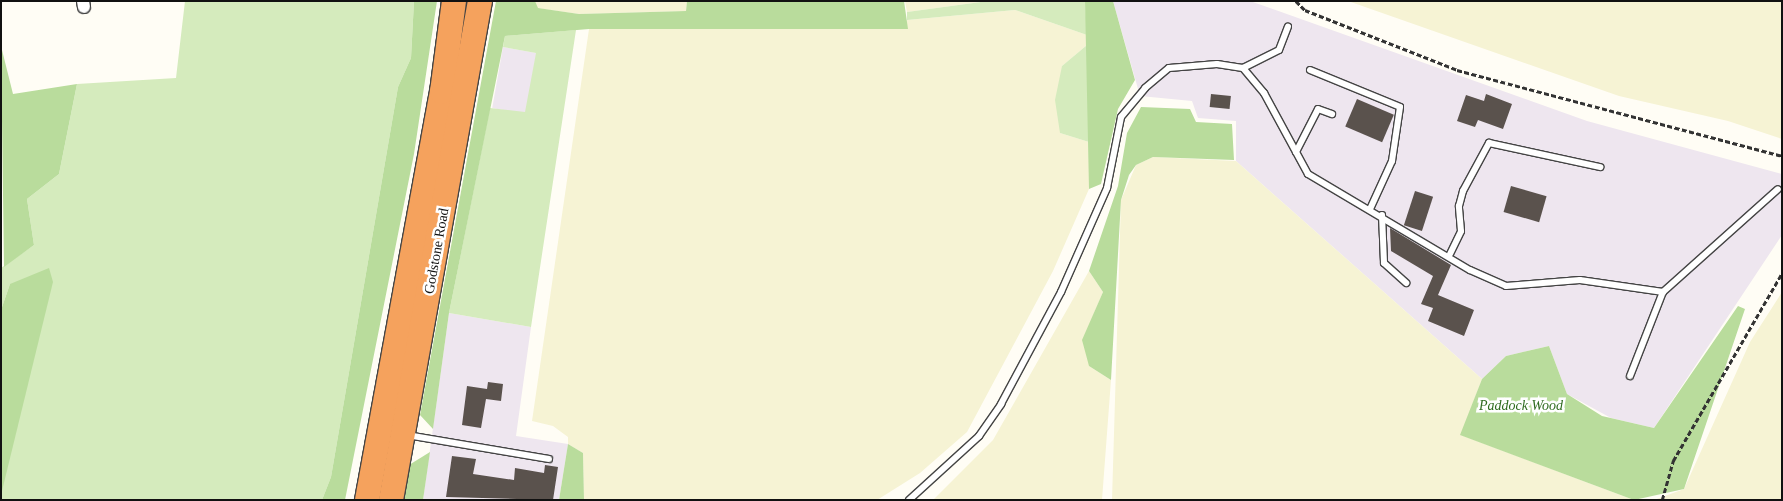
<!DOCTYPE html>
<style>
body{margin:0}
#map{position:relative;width:1783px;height:501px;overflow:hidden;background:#fffdf5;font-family:"Times New Roman",serif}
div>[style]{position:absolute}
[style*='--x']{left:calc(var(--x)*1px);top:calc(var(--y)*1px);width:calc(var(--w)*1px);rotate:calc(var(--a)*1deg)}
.industrial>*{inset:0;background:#eee6ef;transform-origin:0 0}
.farmland>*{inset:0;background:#f6f3d4}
.green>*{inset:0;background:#d5ebbd}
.forest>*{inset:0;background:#b9dc9c}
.building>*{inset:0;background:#5a524d;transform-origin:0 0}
.path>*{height:2.5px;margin-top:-1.25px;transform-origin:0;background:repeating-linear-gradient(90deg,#333 0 5px,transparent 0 7.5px)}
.roads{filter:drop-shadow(1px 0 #444) drop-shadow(-1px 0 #444) drop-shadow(0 1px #444) drop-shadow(0 -1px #444)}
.lane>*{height:6px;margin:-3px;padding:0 3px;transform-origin:3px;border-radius:3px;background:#fff}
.street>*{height:12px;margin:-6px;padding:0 6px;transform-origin:6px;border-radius:6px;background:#fff}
.highway>*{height:24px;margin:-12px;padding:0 12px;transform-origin:12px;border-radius:12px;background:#f5a25d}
span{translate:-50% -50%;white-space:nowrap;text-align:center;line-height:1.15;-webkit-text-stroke:5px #fff;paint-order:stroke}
.street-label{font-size:14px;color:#111}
.park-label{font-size:14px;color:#2f6b1f;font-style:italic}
.frame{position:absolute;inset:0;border:2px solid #111;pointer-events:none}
</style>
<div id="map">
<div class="industrial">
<div style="clip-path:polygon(1113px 1px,1250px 1px,1587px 121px,1782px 174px,1782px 235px,1654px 428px,1611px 418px,1567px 394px,1549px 346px,1506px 356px,1482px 379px,1236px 161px,1236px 121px,1198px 118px,1192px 101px,1140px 96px)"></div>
<div style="left:503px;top:47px;width:34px;height:62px;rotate:10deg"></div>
<div style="clip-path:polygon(449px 313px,531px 327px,516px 436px,568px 444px,559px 500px,423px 500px)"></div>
</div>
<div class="farmland">
<div style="clip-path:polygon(535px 1px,687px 1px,686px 11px,579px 14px,537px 8px)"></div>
<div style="clip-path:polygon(905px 1px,988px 1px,907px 12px)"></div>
<div style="clip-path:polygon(1348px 1px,1782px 1px,1782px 139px,1728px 121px,1619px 96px)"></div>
<div style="clip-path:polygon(1015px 10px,1087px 35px,1087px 45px,1062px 66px,1060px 133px,1089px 142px,1089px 189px,1053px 271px,967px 432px,920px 473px,877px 500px,584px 500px,583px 453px,568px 444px,568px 437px,553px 426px,532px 421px,589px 29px,907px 29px,907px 20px)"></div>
<div style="clip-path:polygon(1153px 157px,1236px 161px,1482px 379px,1461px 435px,1634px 500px,1112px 500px,1121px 200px,1136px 165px)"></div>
<div style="clip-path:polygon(1089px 271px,1103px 292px,1094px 313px,1089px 366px,1111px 380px,1102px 500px,933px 500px,993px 440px)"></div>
<div style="clip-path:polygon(1782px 292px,1782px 500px,1654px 500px,1684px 489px,1750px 342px)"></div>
</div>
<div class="green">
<div style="clip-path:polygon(185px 1px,414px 1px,411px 58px,398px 87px,331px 477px,322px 500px,1px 500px,10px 284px,1px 310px,1px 268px,34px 245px,27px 199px,59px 174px,77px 84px,176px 78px)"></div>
<div style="clip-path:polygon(988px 1px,1085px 1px,1087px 35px,1015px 10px,907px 20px,907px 12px)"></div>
<div style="clip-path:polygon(576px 30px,531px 327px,449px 313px,490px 108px,525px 112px,536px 53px,503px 47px,505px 36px)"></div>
<div style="clip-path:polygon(1087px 45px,1089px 142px,1060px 133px,1055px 100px,1062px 66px)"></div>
</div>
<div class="forest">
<div style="clip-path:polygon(414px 1px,437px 1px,414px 154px,345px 500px,322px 500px,331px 477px,398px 87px,411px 58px)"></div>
<div style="clip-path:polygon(496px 1px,535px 1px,538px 8px,579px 14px,686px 11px,687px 1px,904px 1px,908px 29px,589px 29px,505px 36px,449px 313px,433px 429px,420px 415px)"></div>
<div style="clip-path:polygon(1085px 1px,1113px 1px,1135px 80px,1118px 109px,1101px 184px,1089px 189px)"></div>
<div style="clip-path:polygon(1px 46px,13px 94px,77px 84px,59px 174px,27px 199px,34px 245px,4px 267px)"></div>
<div style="clip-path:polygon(1141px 107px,1190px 109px,1196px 122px,1232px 124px,1234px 160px,1153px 157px,1136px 165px,1129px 175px,1121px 200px,1111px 380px,1089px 366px,1082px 340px,1103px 292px,1089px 271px,1118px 186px,1127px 133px)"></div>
<div style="clip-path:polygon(49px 268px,53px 282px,1px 495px,1px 310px,10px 284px)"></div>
<div style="clip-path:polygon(1738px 306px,1745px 309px,1684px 489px,1634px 500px,1460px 435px,1482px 379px,1506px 356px,1549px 346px,1567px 394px,1602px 416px,1654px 428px)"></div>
<div style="clip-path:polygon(568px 444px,583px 453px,584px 500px,559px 500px)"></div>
<div style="clip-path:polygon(430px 452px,423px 500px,404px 500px,409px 465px)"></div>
</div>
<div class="building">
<div style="left:1211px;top:94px;width:20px;height:13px;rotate:6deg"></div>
<div style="clip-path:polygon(1486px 94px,1512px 104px,1503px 129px,1478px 120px,1475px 127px,1457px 121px,1466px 95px,1484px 101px)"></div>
<div style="left:1357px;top:99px;width:40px;height:30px;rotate:23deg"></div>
<div style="left:1511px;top:186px;width:37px;height:27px;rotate:16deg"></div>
<div style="left:1415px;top:191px;width:19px;height:36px;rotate:18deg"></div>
<div style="clip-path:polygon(1390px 228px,1451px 265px,1438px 295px,1474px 310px,1464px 336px,1428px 321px,1433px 308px,1421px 304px,1433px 276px,1391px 251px)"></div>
<div style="clip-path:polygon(488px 382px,503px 384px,501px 401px,486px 399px,481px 428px,462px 425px,467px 386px,487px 389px)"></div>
<div style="clip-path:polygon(452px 456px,476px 459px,473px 474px,514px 480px,515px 468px,544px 473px,545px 465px,558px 467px,553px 500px,446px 497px)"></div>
</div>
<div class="path">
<div style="--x:1296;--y:1;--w:13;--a:45"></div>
<div style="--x:1305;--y:10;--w:163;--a:21.5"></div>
<div style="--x:1457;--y:70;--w:336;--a:14.8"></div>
<div style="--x:1662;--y:500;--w:41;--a:-74.2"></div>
<div style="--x:1673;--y:461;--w:217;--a:-59.9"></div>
</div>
<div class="roads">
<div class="lane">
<div style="--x:1243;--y:68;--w:40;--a:-26.6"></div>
<div style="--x:1279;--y:50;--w:25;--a:-69"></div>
<div style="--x:1310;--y:70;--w:97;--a:22.3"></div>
<div style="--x:1400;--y:107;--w:55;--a:98.4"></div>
<div style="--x:1392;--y:161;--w:53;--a:114.6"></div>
<div style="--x:1296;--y:152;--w:48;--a:-62.9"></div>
<div style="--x:1318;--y:109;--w:15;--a:20"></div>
<div style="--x:1382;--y:215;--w:48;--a:87.6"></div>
<div style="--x:1384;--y:263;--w:30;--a:42"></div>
<div style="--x:1450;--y:254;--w:25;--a:-64"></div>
<div style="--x:1461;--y:231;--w:25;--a:-95"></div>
<div style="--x:1459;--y:206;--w:16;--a:-75"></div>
<div style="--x:1463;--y:191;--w:55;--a:-61.6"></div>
<div style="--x:1489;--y:143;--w:114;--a:12.2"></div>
<div style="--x:1630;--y:376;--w:90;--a:-68.6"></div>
<div style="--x:407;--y:435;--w:144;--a:9.6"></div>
<div style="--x:909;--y:500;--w:95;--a:-42.4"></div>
<div style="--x:979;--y:436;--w:39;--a:-55"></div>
<div style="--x:1001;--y:404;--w:127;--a:-61.8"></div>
<div style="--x:1061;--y:292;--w:114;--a:-66.1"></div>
<div style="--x:1107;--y:188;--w:72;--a:-78.8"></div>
<div style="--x:1121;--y:117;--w:38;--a:-50"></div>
<div style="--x:1145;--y:88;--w:31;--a:-40"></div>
<div style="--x:1169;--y:68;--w:48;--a:-4.8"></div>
<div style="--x:1217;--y:64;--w:26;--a:9"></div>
<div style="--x:1243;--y:68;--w:33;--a:50"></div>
<div style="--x:1264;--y:93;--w:92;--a:61.5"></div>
<div style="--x:1308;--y:174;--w:188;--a:30.7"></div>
<div style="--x:1470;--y:270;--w:39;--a:24"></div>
<div style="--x:1506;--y:286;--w:74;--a:-4.6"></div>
<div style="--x:1580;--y:280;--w:84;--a:8.2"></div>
<div style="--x:1663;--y:292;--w:154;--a:-41.8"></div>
</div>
<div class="street">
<div style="--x:83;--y:1;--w:6;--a:81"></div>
</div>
<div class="highway">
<div style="--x:367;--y:500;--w:415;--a:-79.6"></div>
<div style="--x:442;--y:92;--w:92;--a:-82.5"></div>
<div style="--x:391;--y:500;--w:507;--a:-79.89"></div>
</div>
</div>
<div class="street-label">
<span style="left:437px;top:251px;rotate:-80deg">Godstone Road</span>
</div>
<div class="park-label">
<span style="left:1521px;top:406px">Paddock Wood</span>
</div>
<div class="frame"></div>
</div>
